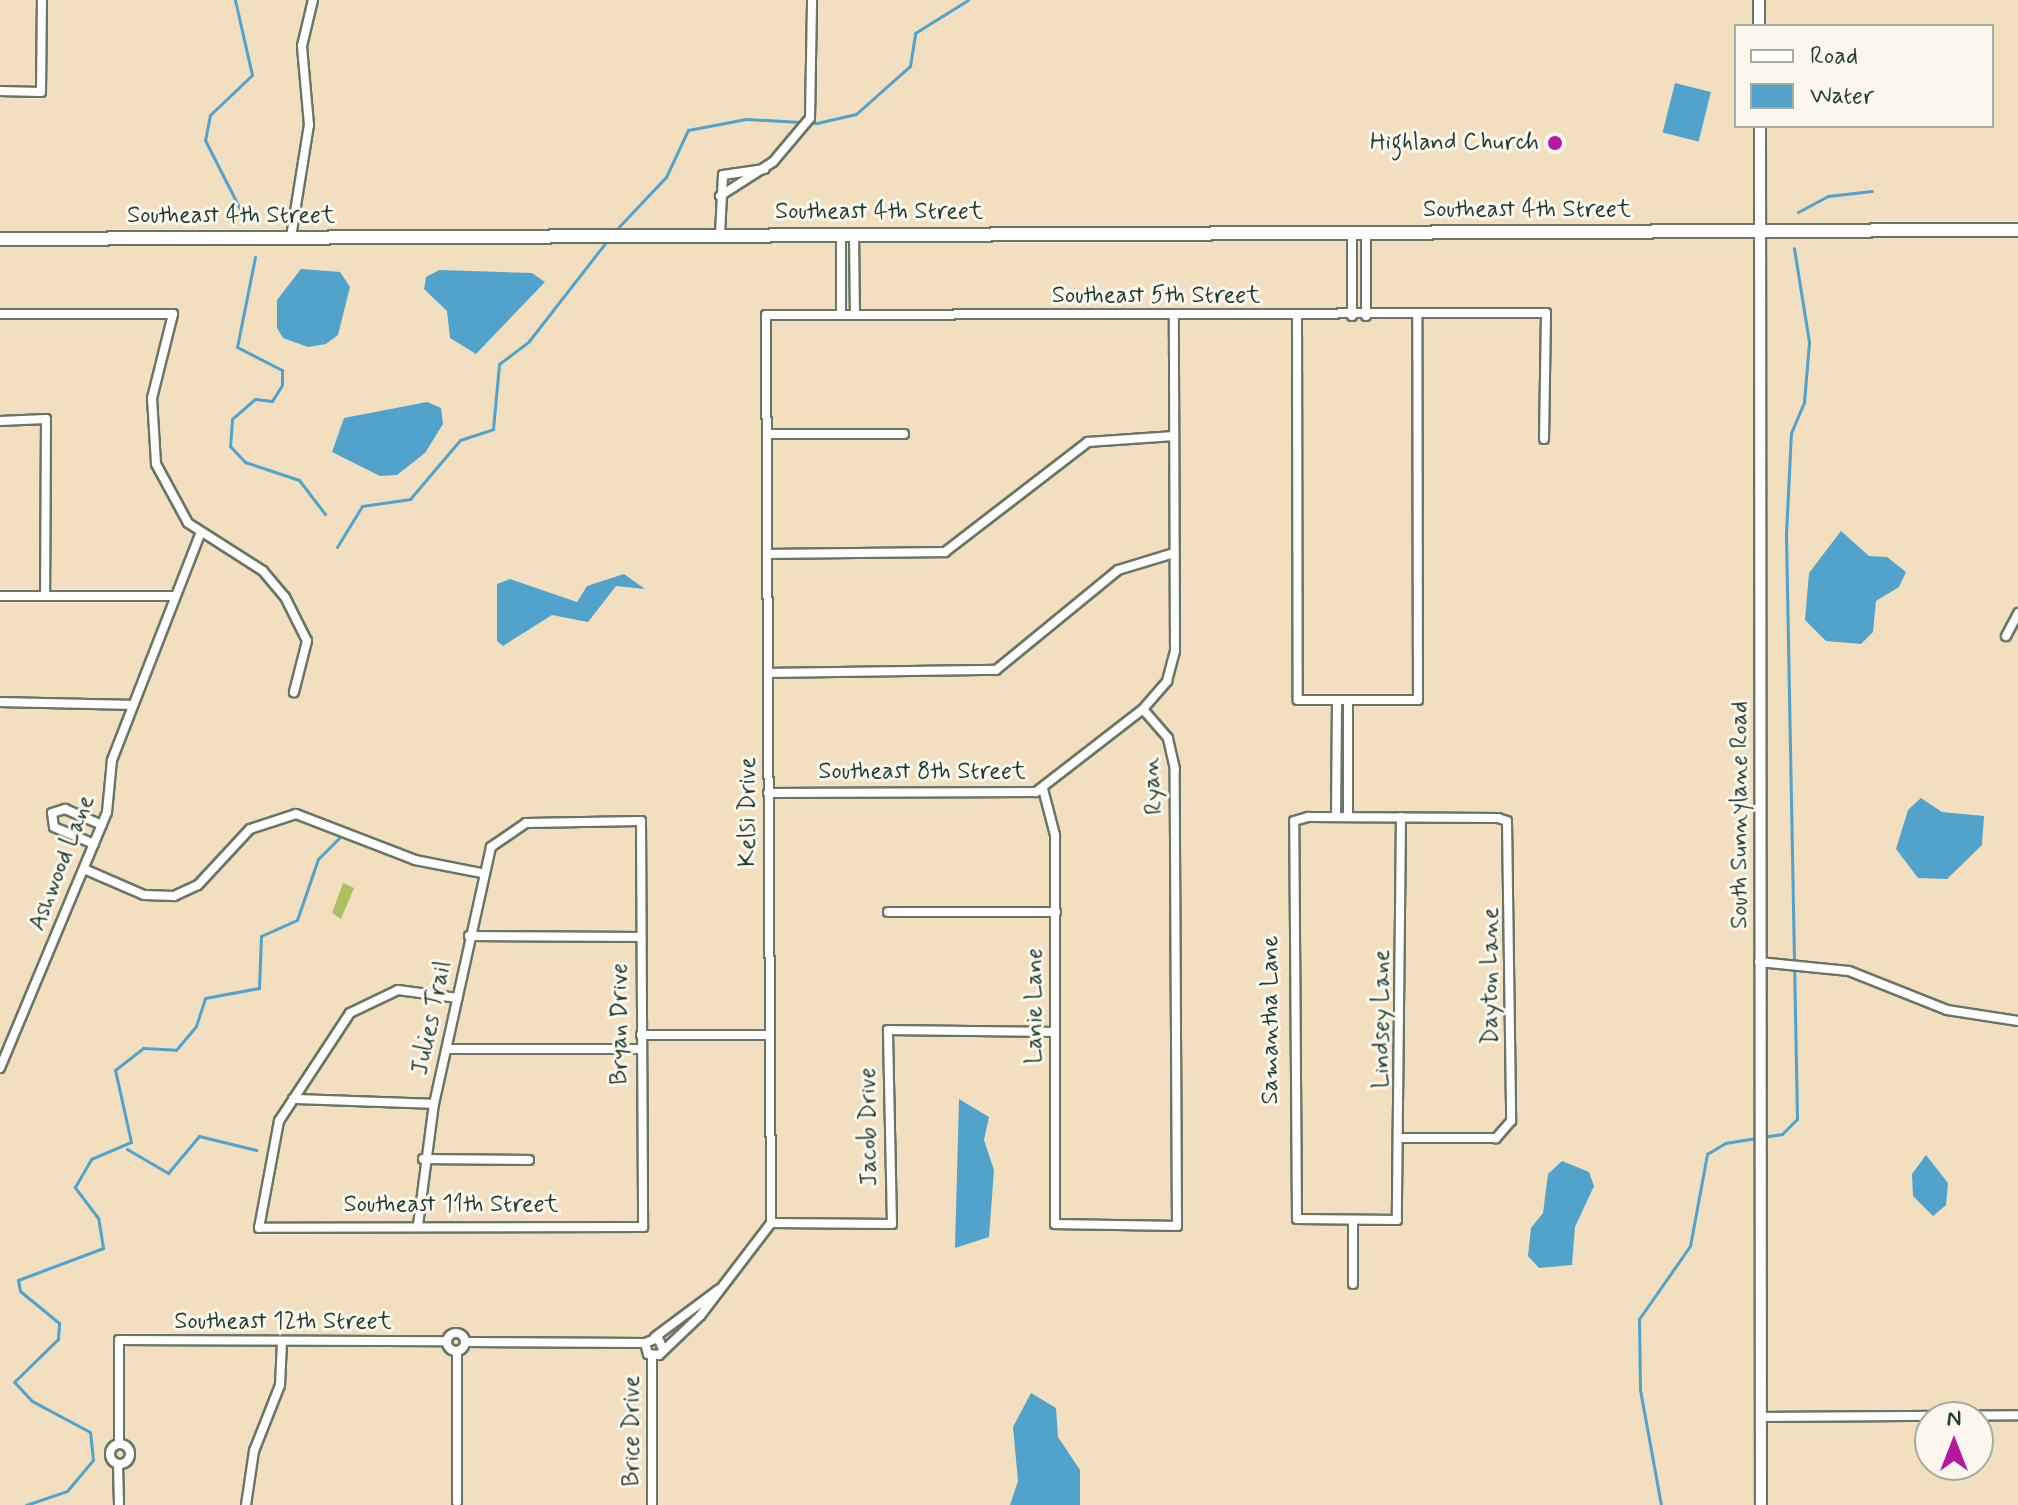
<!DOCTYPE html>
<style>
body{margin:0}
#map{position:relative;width:2018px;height:1505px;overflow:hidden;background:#f1dfc0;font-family:Mynerve,sans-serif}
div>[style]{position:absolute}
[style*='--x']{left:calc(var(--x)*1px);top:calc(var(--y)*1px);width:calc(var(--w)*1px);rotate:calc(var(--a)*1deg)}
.green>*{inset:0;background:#afbe60}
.water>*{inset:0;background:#51a3cc;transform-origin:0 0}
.stream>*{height:3px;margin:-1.5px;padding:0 1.5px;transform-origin:1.5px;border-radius:1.5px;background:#51a3cc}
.roads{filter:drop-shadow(2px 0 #687665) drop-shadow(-2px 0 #687665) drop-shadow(0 2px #687665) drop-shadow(0 -2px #687665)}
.minor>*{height:8px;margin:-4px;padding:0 4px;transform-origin:4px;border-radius:4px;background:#fff}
.minor>.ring{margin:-4px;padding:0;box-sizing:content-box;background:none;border:8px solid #fff;border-radius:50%}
.tertiary>*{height:10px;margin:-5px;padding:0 5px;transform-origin:5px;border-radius:5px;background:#fff}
.secondary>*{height:12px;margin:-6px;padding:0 6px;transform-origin:6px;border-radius:6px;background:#fff}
.dots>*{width:22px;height:22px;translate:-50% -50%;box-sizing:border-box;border:4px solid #fbf7ec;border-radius:50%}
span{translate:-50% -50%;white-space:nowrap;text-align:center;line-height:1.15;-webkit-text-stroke:6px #fbf7ec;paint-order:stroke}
.poi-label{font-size:24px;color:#1f3d34}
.right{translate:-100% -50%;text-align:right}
.street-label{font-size:24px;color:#1f3d34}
.legend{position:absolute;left:1734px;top:24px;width:260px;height:104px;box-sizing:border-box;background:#fbf7ec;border:2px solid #a3ada2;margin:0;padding:10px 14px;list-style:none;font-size:24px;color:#1f3d34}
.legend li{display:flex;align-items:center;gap:16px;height:40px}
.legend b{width:40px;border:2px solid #a3ada2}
.north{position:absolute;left:1914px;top:1401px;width:80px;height:80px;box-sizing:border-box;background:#fbf7ec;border:2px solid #a3ada2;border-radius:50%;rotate:0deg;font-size:22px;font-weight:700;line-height:32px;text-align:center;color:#1f3d34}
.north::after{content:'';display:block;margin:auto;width:28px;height:36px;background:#b5179e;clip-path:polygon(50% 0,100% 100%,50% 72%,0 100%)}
</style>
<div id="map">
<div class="green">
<div style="clip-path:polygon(343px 883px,354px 888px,341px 919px,332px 913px)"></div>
</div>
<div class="water">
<div style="left:1675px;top:83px;width:37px;height:51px;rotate:14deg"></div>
<div style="clip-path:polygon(301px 269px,340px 272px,350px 287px,338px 335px,326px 344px,308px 347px,283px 338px,277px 328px,277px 300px)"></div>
<div style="clip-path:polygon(439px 270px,532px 273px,545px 282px,476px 354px,450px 338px,447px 311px,424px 289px,426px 277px)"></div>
<div style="clip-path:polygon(427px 402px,441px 408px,443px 424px,425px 453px,397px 475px,380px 476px,332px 452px,344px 418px)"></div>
<div style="clip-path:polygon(1841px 531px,1869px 556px,1887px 557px,1906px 572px,1899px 587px,1876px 601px,1873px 632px,1861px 644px,1826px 641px,1805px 620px,1809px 573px)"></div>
<div style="clip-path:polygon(624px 574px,645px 589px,616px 586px,588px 622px,552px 615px,503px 646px,497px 641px,497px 584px,510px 579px,577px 602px,587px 586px)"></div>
<div style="clip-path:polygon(1921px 798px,1942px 812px,1984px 816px,1982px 845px,1947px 879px,1918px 878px,1896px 849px,1908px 810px)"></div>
<div style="clip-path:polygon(959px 1099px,989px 1117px,984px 1140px,994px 1170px,989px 1237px,955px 1248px)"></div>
<div style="clip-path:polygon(1926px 1155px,1948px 1183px,1946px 1205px,1933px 1216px,1913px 1196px,1912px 1174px)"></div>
<div style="clip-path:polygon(1562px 1161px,1589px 1172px,1594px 1186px,1575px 1227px,1572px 1265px,1539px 1268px,1528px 1256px,1531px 1228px,1543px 1213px,1548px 1174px)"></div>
<div style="clip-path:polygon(1031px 1393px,1056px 1408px,1058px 1437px,1080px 1470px,1080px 1505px,1010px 1505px,1018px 1481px,1013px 1427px)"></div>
</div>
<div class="stream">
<div style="--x:235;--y:0;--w:77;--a:77.2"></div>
<div style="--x:252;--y:75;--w:58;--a:136.4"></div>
<div style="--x:210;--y:115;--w:25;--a:101"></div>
<div style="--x:205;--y:140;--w:89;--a:63.1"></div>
<div style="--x:1798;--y:212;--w:34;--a:-28"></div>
<div style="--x:1828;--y:196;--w:44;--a:-6.5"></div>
<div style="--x:613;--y:233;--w:77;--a:-46.6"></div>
<div style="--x:666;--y:177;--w:52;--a:-64.9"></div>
<div style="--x:688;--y:130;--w:59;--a:-10.7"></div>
<div style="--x:746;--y:119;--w:71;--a:3.2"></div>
<div style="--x:817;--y:123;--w:40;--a:-13"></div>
<div style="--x:856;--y:114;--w:72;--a:-41.6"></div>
<div style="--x:910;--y:66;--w:33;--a:-81"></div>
<div style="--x:915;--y:33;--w:62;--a:-31.9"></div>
<div style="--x:255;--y:257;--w:92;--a:101.3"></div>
<div style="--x:237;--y:347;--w:51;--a:27.1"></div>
<div style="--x:282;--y:370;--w:15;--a:90"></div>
<div style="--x:282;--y:385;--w:19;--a:122"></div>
<div style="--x:272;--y:401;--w:17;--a:-173"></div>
<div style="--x:255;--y:399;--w:30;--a:139"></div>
<div style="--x:232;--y:419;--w:27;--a:94"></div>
<div style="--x:230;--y:446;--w:22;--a:47"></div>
<div style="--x:245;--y:462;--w:57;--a:18.4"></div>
<div style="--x:299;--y:480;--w:43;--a:52.6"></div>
<div style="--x:337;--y:547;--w:48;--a:-58.6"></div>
<div style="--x:362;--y:506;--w:49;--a:-8.3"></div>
<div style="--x:410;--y:499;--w:77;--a:-49.7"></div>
<div style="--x:460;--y:440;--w:35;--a:-18"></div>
<div style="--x:493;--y:429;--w:65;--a:-84.7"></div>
<div style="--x:499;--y:364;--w:38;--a:-37"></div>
<div style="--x:529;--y:341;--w:125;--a:-52.1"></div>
<div style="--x:127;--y:1149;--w:48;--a:30.3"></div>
<div style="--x:168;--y:1173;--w:48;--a:-50"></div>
<div style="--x:199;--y:1136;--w:59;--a:13.8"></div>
<div style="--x:26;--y:1505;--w:43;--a:-18.9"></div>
<div style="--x:67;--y:1491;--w:40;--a:-50"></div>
<div style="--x:93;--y:1460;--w:28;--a:-96"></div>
<div style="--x:90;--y:1432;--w:66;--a:-151.9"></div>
<div style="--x:32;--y:1401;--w:26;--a:-133"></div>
<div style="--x:14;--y:1382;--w:62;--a:-44.3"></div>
<div style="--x:58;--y:1339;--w:16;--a:-86"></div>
<div style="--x:59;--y:1323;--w:50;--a:-140.6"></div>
<div style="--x:20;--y:1291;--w:11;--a:-100"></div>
<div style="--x:18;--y:1280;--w:91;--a:-20.6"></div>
<div style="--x:103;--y:1248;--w:30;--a:-99"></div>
<div style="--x:98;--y:1218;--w:39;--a:-127"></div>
<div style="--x:75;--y:1187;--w:32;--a:-60"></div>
<div style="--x:91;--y:1159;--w:43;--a:-23"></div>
<div style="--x:131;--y:1142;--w:74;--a:-102.5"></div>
<div style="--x:115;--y:1070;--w:36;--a:-38"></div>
<div style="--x:143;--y:1048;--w:33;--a:3"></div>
<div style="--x:176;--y:1050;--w:31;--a:-50"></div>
<div style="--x:196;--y:1026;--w:29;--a:-72"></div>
<div style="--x:205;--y:998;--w:55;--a:-10.5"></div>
<div style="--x:259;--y:988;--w:52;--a:-87.8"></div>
<div style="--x:261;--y:936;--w:39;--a:-24"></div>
<div style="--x:297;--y:920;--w:65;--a:-71"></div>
<div style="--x:318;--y:859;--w:30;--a:-45"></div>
<div style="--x:1661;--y:1505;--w:118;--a:-100.3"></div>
<div style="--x:1640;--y:1389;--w:70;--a:-90.8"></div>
<div style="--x:1639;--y:1319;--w:89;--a:-55.1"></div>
<div style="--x:1690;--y:1246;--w:94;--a:-79.5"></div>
<div style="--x:1707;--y:1154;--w:21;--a:-31"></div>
<div style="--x:1725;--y:1143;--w:58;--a:-9"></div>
<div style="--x:1782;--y:1134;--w:21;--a:-45"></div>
<div style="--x:1797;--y:1119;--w:585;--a:-91.08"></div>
<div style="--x:1786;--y:534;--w:101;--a:-87.2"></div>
<div style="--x:1791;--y:433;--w:34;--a:-67"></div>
<div style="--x:1804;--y:402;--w:60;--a:-85.2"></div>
<div style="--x:1809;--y:342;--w:95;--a:-99.1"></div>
</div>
<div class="roads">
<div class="minor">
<div style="--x:0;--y:91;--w:41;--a:1.4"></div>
<div style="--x:41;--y:92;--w:92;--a:-89.4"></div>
<div style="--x:720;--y:196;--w:63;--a:-32.7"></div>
<div style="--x:773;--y:162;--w:57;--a:-49.9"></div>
<div style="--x:810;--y:118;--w:118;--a:-89"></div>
<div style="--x:720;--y:234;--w:59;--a:-87.1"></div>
<div style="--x:723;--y:175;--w:42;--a:-8.1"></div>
<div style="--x:841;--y:235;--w:80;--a:90"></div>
<div style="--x:854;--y:235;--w:80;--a:89.3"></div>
<div style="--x:291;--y:237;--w:113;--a:-80.9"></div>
<div style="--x:309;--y:125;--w:79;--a:-95.1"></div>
<div style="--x:302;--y:46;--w:47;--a:-76.6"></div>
<div style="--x:0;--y:314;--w:173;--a:0"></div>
<div style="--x:173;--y:314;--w:87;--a:104"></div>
<div style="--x:152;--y:398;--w:66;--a:86.5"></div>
<div style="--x:156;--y:464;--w:67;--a:61.5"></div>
<div style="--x:188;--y:523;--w:89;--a:32.6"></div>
<div style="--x:263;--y:571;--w:34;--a:50"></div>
<div style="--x:285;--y:597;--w:49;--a:63.4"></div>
<div style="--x:307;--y:641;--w:53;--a:104.3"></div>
<div style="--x:1352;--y:316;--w:83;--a:-90"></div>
<div style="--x:1366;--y:316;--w:83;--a:-90"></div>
<div style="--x:1297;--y:317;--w:383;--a:89.9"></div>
<div style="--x:1298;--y:700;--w:120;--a:0"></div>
<div style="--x:1418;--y:700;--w:384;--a:-90.1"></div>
<div style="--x:0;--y:421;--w:46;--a:-2.5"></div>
<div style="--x:46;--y:419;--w:177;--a:90.3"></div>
<div style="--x:768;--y:434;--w:136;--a:0"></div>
<div style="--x:768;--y:554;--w:177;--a:-0.6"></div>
<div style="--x:945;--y:552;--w:180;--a:-37.6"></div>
<div style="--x:1088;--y:442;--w:86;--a:-4"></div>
<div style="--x:0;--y:596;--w:173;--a:0"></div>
<div style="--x:2006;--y:636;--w:26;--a:-62"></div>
<div style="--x:768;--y:673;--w:228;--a:-0.8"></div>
<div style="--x:996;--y:670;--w:158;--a:-39.3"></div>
<div style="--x:1118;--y:570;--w:59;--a:-16.9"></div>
<div style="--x:1348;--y:700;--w:117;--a:90"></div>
<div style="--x:0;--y:702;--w:133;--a:1.3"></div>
<div style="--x:1043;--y:789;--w:48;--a:75.4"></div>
<div style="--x:1055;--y:835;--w:389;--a:90"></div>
<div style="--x:1055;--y:1224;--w:122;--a:0.9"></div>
<div style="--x:1177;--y:1226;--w:457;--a:-90.3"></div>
<div style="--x:1175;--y:769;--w:32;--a:-103"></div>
<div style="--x:1168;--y:738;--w:38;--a:-131"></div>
<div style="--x:1143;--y:709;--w:37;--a:-49"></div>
<div style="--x:1167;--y:681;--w:31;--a:-75"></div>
<div style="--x:1175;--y:651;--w:334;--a:-90.2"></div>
<div style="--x:768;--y:793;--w:268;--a:-0.2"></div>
<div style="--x:1036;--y:792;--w:135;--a:-37.8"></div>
<div style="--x:1336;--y:817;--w:117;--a:-89.5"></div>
<div style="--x:1401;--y:817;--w:403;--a:90.6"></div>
<div style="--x:1397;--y:1220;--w:100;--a:-179.4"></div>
<div style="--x:1297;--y:1219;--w:398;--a:-90.4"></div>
<div style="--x:1294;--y:821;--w:15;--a:-16"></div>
<div style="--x:1308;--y:817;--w:190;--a:0.3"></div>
<div style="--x:1498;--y:818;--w:9;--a:18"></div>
<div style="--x:1507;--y:821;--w:300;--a:89.2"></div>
<div style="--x:1511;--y:1121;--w:23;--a:131"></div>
<div style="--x:1496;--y:1138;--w:93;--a:180"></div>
<div style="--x:94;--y:844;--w:43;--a:-157"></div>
<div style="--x:54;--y:827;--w:14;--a:-98"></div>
<div style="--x:52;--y:813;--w:14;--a:-17"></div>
<div style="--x:65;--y:809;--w:40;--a:23.4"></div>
<div style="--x:84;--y:869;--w:65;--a:23.4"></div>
<div style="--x:144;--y:895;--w:30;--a:2"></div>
<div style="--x:174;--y:896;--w:26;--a:-25"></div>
<div style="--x:198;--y:885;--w:76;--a:-47.1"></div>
<div style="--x:250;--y:829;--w:48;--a:-18.1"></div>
<div style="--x:296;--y:814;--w:128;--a:21.1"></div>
<div style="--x:415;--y:860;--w:67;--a:11.1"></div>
<div style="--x:888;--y:912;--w:168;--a:0"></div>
<div style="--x:469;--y:936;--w:170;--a:0.3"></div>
<div style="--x:1759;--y:962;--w:90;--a:5.7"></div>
<div style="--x:1849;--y:971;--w:105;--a:21.7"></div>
<div style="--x:1947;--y:1010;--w:72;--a:8.8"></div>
<div style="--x:641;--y:1035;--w:128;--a:0"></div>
<div style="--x:447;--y:1049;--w:193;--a:0"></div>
<div style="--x:0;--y:1068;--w:277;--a:-67.3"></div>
<div style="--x:107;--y:812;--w:52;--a:-84.5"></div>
<div style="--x:112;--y:760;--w:243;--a:-68.7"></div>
<div style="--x:293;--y:1099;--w:141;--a:2"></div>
<div style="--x:423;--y:1159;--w:106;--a:0.5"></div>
<div style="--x:771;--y:1223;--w:121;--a:0.5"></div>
<div style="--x:892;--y:1224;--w:194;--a:-91.2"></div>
<div style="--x:888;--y:1030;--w:167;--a:0.7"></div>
<div style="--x:418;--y:1225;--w:122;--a:-82.5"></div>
<div style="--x:434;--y:1104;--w:263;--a:-77.5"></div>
<div style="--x:491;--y:847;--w:42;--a:-34.4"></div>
<div style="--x:526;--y:823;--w:115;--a:-1"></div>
<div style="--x:641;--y:821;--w:406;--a:89.7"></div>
<div style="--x:643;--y:1227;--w:384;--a:179.9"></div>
<div style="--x:259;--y:1228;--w:109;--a:-79.4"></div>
<div style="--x:279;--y:1121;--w:129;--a:-56.7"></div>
<div style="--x:350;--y:1013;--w:53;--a:-25.6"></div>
<div style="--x:398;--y:990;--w:60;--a:7.7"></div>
<div style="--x:1353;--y:1284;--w:60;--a:-90"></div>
<div class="ring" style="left:447px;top:1333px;width:10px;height:10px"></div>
<div style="--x:655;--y:1337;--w:79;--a:-36.7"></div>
<div style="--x:465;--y:1342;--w:180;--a:0.3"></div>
<div style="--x:663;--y:1349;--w:12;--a:-114"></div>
<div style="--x:658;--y:1338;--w:14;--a:159"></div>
<div style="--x:645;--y:1343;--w:11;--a:75"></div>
<div style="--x:648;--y:1354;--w:11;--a:5"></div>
<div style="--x:659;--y:1355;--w:57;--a:-43.6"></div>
<div style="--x:700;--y:1316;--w:117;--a:-52.6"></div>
<div style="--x:771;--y:1223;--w:908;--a:-90.32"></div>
<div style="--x:766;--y:315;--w:780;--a:-0.15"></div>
<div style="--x:1546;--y:313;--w:126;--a:90.9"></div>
<div style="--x:457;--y:1351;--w:151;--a:90"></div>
<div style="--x:1761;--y:1417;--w:257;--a:-0.4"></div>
<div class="ring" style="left:110px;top:1444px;width:12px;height:12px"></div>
<div style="--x:119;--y:1444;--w:104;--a:-90"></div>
<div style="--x:119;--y:1340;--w:328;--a:0.2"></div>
<div style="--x:118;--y:1464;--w:41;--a:88.6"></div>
<div style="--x:246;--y:1505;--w:55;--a:-81.6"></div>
<div style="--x:254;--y:1451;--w:71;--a:-68.5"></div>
<div style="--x:280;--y:1385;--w:43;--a:-87.3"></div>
<div style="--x:652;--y:1505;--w:149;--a:-90"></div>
</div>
<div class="tertiary">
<div style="--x:1759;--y:0;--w:26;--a:90"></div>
<div style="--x:1760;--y:126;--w:1379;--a:89.96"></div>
</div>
<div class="secondary">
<div style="--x:0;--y:239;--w:2018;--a:-0.26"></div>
</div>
</div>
<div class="dots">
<div style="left:1555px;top:143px;background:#b5179e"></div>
</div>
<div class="poi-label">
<span class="right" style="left:1539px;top:143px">Highland Church</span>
</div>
<div class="street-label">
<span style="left:1527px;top:210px">Southeast 4th Street</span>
<span style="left:879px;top:212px">Southeast 4th Street</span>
<span style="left:231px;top:216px">Southeast 4th Street</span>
<span style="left:1156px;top:296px">Southeast 5th Street</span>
<span style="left:922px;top:772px">Southeast 8th Street</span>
<span style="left:1153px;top:786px;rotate:-94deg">Ryan</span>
<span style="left:748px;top:812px;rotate:-90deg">Kelsi Drive</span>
<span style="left:1740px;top:815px;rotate:-90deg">South Sunnylane Road</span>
<span style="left:62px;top:863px;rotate:-69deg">Ashwood Lane</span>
<span style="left:1491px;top:976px;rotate:-90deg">Dayton Lane</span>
<span style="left:1035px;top:1006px;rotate:-90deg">Lanie Lane</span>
<span style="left:432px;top:1018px;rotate:-78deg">Julies Trail</span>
<span style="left:1382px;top:1019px;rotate:-90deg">Lindsey Lane</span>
<span style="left:1271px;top:1020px;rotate:-90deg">Samantha Lane</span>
<span style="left:620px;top:1024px;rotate:-90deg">Bryan Drive</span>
<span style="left:869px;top:1127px;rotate:-91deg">Jacob Drive</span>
<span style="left:451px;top:1205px">Southeast 11th Street</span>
<span style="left:283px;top:1322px">Southeast 12th Street</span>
<span style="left:632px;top:1431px;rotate:-90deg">Brice Drive</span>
</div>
<ul class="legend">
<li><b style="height:10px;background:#fff"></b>Road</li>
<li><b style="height:22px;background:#51a3cc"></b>Water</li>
</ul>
<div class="north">N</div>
</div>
